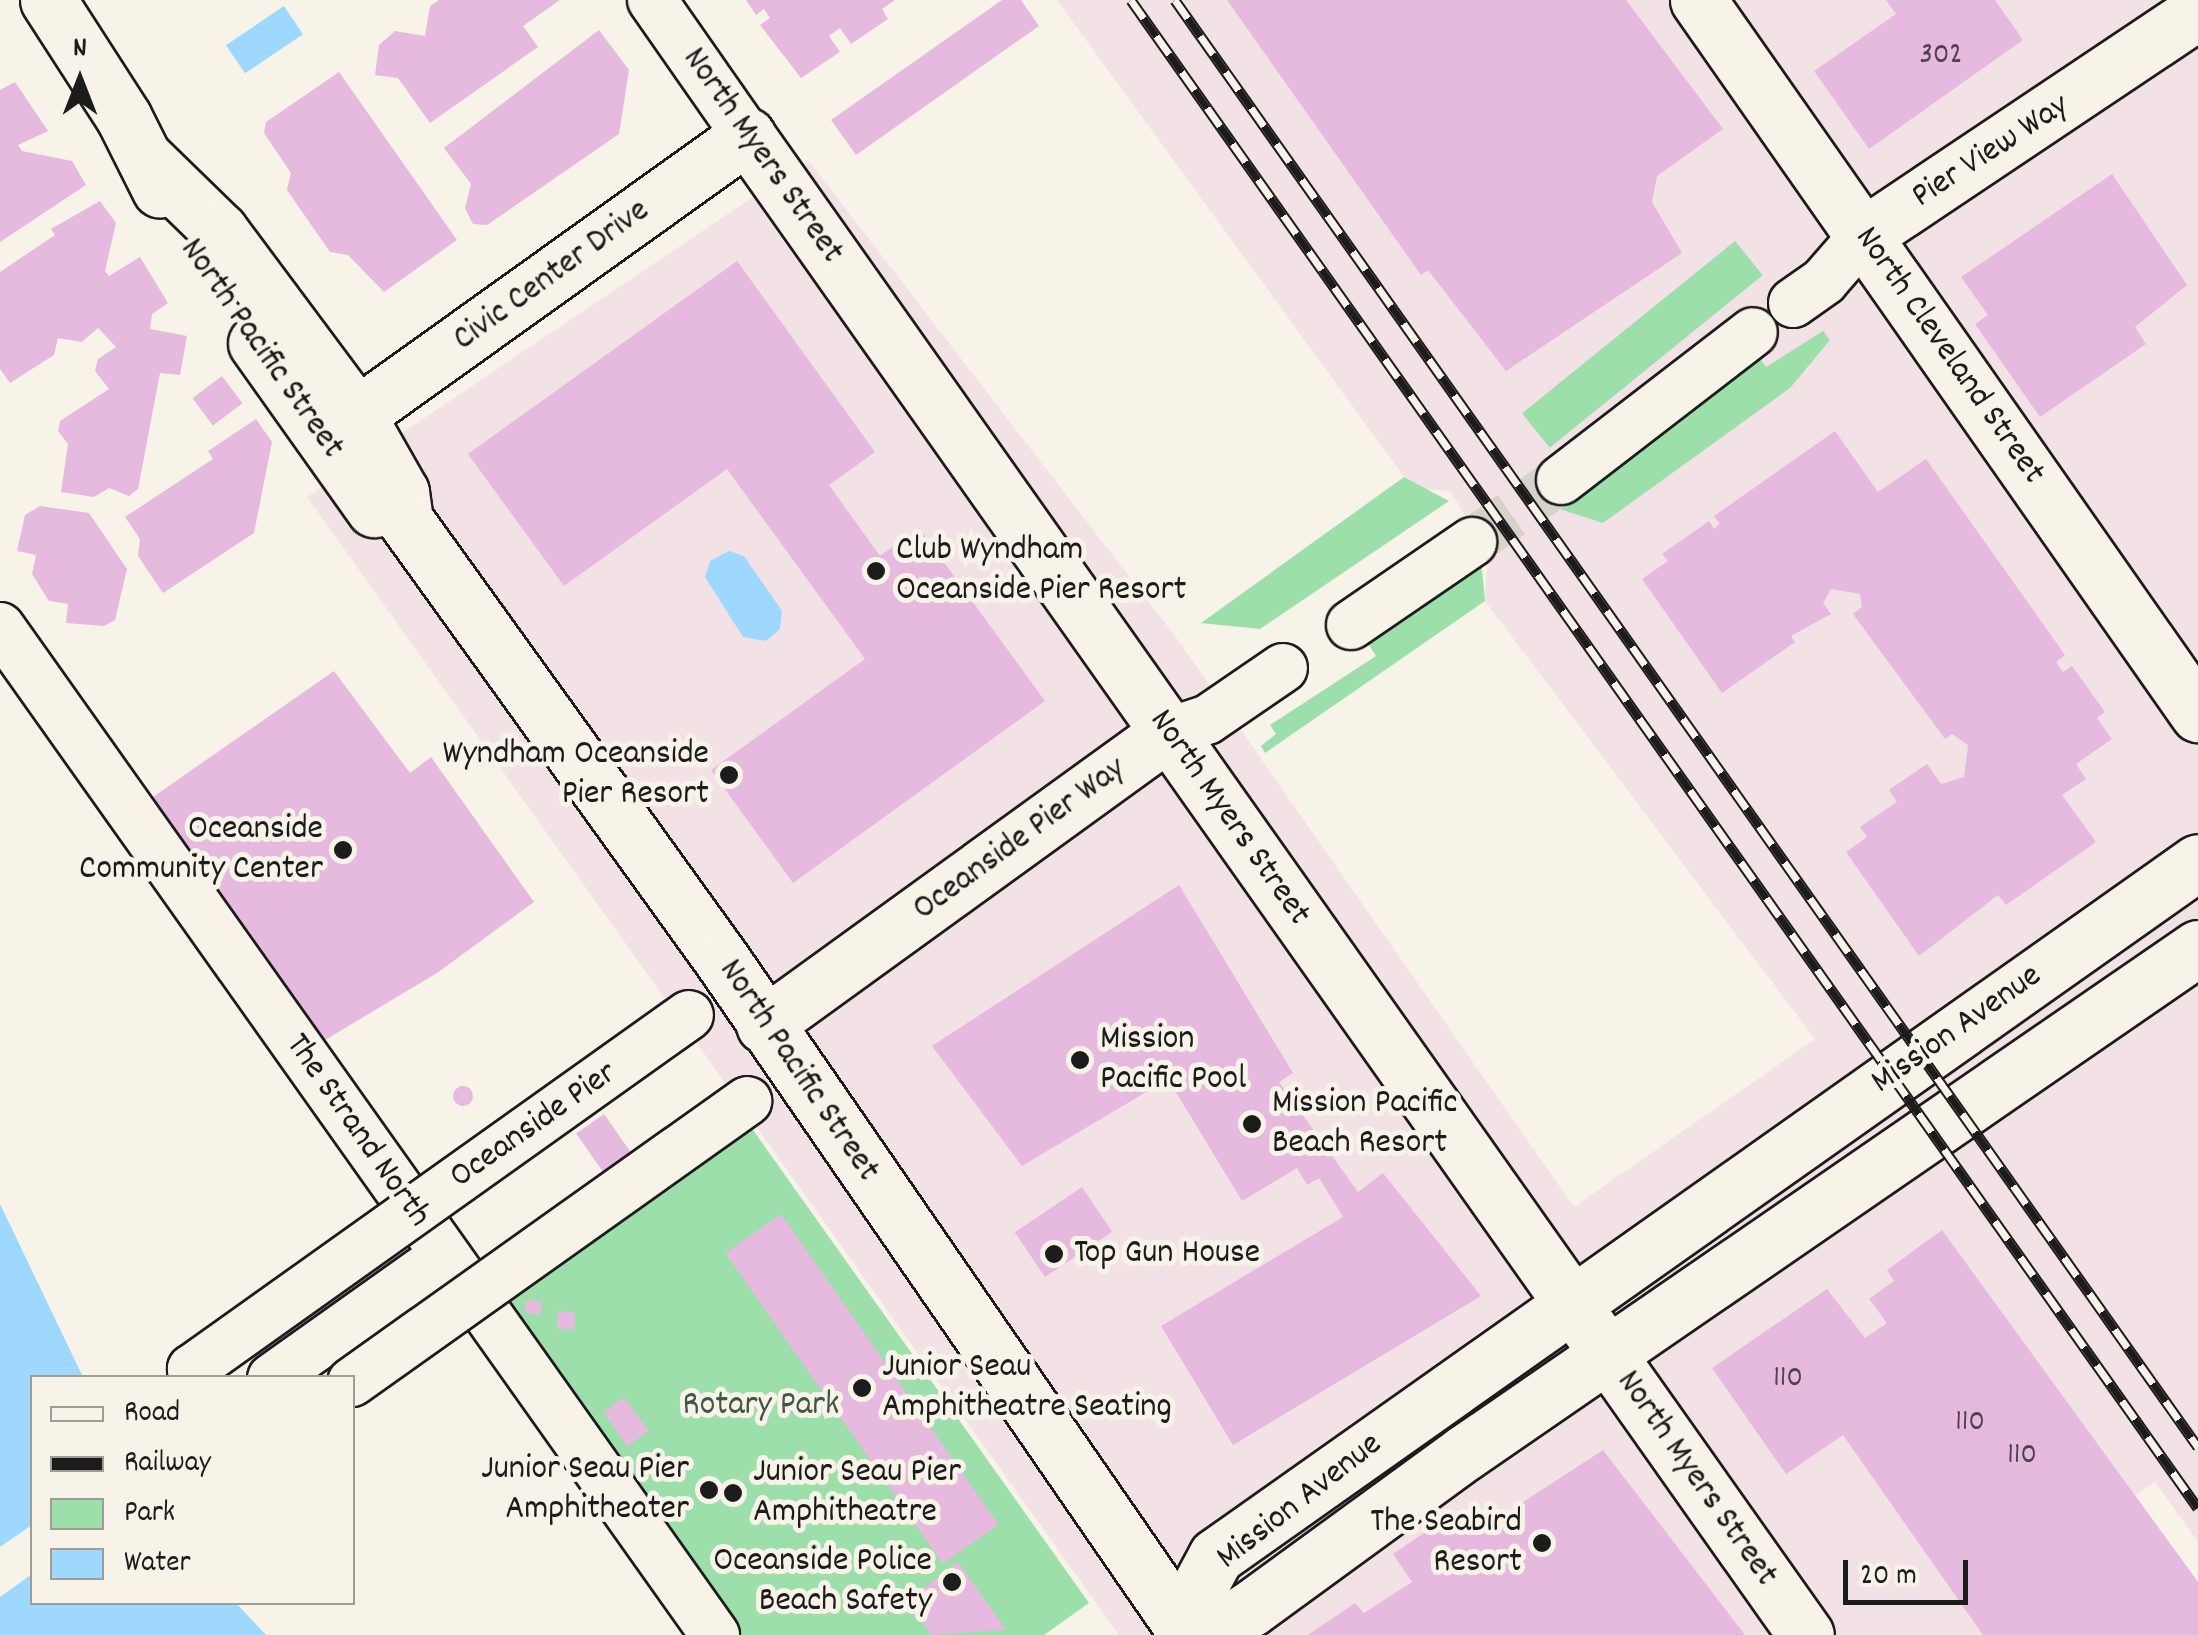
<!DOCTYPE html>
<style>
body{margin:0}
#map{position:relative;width:2198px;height:1635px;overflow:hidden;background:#f7f3e8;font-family:Dekko,sans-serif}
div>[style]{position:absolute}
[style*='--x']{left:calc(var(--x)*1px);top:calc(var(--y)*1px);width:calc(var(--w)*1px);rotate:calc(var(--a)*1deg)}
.built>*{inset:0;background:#f2e2e5}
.green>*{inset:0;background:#9cdfaa;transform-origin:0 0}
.water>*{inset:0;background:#9fd8ff;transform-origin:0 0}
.pier>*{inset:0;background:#f7f3e8}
.building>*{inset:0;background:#e6b9de;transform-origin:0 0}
.round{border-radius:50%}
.street-tunnel>*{height:48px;margin-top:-24px;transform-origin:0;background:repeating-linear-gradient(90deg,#d6d3c9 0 48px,transparent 0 72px)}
.roads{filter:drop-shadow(2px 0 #1c1c1c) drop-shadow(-2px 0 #1c1c1c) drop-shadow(0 2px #1c1c1c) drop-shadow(0 -2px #1c1c1c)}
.street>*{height:48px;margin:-24px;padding:0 24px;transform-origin:24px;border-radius:24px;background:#f7f3e8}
.secondary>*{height:55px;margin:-27.5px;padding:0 27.5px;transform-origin:27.5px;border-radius:27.5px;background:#f7f3e8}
.rail>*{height:11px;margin-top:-5.5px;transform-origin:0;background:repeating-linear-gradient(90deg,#f7f3e8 0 22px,#1c1c1c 0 44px);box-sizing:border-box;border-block:2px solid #1c1c1c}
.bridges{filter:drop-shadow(2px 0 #1c1c1c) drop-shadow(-2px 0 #1c1c1c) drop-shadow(0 2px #1c1c1c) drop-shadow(0 -2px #1c1c1c)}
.street-bridge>*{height:48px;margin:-24px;padding:0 24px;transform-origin:24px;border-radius:24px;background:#f7f3e8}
.dots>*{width:28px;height:28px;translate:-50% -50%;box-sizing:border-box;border:5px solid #f7f3e8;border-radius:50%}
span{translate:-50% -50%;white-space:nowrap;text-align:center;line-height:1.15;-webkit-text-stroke:10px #f7f3e8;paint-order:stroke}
.number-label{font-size:30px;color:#4e434c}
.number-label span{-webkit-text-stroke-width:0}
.street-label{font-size:35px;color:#1c1c1c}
.poi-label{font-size:35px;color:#1c1c1c}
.left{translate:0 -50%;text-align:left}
.right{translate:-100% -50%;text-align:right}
.park-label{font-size:35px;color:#425647}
.legend{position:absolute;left:30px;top:1375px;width:325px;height:230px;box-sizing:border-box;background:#f7f3e8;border:2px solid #9f9d96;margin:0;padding:12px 18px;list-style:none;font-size:30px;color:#1c1c1c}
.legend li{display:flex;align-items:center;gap:20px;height:50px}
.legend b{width:50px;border:2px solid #9f9d96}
.north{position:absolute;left:30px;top:30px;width:100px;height:100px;-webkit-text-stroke:8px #f7f3e8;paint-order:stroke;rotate:0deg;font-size:28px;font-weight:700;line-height:40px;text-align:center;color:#1c1c1c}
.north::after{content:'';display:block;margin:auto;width:35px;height:45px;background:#1c1c1c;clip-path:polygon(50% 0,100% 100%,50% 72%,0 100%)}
.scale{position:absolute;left:1843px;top:1560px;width:125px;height:45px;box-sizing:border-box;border:5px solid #1c1c1c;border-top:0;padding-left:12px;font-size:30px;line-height:35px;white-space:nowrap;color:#1c1c1c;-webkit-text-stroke:8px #f7f3e8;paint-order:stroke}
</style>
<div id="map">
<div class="built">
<div style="clip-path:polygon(1057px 0,2198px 0,2198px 1542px,2155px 1482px,2135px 1496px,2198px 1582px,2198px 1635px,1119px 1635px,307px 497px,808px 160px,1178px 640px,1574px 1207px,1815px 1039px,1485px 601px,1488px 552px,1450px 491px,1427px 489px,1404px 477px)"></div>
</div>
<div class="green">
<div style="left:1735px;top:241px;width:44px;height:274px;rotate:51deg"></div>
<div style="clip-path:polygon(1823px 331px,1830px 340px,1790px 388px,1603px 523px,1547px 505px,1756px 352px,1766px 367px)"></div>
<div style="clip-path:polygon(1404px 477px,1449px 501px,1260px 629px,1201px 623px)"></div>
<div style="clip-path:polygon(1480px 549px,1485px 601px,1265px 753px,1261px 746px,1276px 734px,1270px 725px,1376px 656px,1359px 629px)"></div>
<div style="clip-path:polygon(748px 1123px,1089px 1603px,1044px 1635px,736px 1635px,497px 1299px)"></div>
</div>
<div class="water">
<div style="left:284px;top:6px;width:34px;height:70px;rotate:56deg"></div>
<div style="clip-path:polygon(729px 551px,744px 556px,782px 611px,780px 629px,766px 641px,743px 637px,705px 577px,710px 561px)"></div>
<div style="clip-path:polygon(0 1204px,83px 1377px,32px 1378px,32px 1602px,236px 1603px,266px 1635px,0 1635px)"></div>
</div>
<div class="pier">
<div style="clip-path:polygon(32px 1525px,32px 1574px,0 1597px,0 1547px)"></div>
</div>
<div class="building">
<div style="clip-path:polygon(439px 0,560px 0,523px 26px,538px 47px,430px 123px,398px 78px,375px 75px,379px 45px,395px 31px,425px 36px,430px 6px)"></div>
<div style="clip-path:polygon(746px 0,895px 0,882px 9px,888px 19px,851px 44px,840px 28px,829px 36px,840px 52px,801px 78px,760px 25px,770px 18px,764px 9px,756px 15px)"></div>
<div style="clip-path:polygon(1002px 0,1021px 0,1039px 26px,856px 155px,831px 120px)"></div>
<div style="clip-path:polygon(1227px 0,1626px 0,1723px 129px,1657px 176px,1652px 202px,1682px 253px,1506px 371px,1428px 270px,1421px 275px)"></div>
<div style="clip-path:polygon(1886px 0,1995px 0,2023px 40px,1869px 149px,1814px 71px,1896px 14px)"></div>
<div style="clip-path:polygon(599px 30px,629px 70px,619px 134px,487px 225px,473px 224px,465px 208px,471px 184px,444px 148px)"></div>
<div style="clip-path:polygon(339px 72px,457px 240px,384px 292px,348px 255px,330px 252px,287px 190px,291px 173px,264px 133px,266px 122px)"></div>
<div style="clip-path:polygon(15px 82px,48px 131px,18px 145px,22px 151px,72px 161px,86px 185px,0 242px,0 90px)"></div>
<div style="clip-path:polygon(2112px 174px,2187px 285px,2135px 327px,2146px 344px,2040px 417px,1975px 324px,1988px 315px,1961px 277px)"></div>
<div style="clip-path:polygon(100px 201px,116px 223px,105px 271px,109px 276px,140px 257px,168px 303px,152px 314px,150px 329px,187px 336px,180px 375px,160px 373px,138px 489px,129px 496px,109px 488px,94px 497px,61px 492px,68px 444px,58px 431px,60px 421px,109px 389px,95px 371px,98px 359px,116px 347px,98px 328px,82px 342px,58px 338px,54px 355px,10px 383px,0 369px,0 272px,55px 235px,51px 229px)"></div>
<div style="clip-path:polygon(737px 261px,875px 452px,829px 485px,880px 556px,919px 528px,1045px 701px,793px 883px,711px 770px,865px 659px,727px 469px,564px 586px,468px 454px)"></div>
<div style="left:222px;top:376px;width:34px;height:37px;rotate:53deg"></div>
<div style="clip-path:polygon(256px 419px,272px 442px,254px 533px,163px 593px,138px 556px,140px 539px,125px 517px,213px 459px,208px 451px)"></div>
<div style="clip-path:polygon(1835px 431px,1878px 492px,1926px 459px,2065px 655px,2056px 662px,2063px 672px,2072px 666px,2105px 712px,2097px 718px,2112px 739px,2076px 764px,2086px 779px,2062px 795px,2096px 842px,2006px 905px,1998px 895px,1919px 956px,1846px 852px,1867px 837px,1860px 827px,1897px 802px,1889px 790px,1927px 764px,1941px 784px,1964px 777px,1968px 745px,1952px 734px,1945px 739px,1853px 614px,1862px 607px,1860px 594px,1831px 589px,1823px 603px,1831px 614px,1791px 636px,1795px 642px,1722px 693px,1642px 579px,1668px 561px,1662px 554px,1709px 521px,1714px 529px,1720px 524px,1714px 516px)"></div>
<div style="clip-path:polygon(40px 506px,89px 513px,127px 569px,115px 620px,104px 626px,66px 623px,68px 604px,49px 601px,32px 574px,36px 555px,17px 551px,25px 515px)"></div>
<div style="clip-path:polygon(334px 671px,410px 773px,431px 757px,534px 902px,437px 973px,320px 1043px,153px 797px)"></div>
<div style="clip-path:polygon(1179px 885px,1293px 1073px,1279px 1082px,1358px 1192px,1383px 1173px,1481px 1296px,1233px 1445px,1161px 1326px,1343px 1217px,1319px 1178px,1307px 1185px,1297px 1168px,1242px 1201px,1168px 1079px,1022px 1166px,932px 1046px)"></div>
<div class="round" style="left:453px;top:1086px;width:20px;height:20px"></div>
<div style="left:604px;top:1114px;width:59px;height:34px;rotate:55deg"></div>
<div style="left:1082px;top:1187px;width:54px;height:81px;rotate:56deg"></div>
<div style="left:781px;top:1214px;width:379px;height:68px;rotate:55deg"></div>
<div style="clip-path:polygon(1942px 1230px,2198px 1582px,2198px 1635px,1983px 1635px,1843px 1435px,1786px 1474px,1712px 1368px,1827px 1289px,1865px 1338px,1887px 1323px,1869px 1299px,1894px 1281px,1887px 1270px)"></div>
<div style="left:526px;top:1300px;width:16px;height:13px;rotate:7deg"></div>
<div style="left:558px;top:1311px;width:17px;height:18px;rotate:3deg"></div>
<div style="left:624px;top:1397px;width:42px;height:26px;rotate:54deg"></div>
<div style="clip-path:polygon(1603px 1450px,1745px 1635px,1308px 1635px,1355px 1603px,1364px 1613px,1412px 1582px,1393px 1554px,1459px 1509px,1477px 1532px)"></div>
<div style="clip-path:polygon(958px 1562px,1006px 1630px,932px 1635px,905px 1602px)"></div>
</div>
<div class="street-tunnel">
<div style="--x:1472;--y:542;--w:108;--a:-34.9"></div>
</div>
<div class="roads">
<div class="street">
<div style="--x:652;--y:0;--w:166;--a:55.1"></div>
<div style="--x:1793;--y:303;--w:38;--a:-35"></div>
<div style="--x:1824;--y:281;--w:61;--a:-49"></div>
<div style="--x:1561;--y:480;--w:242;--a:-37.6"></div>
<div style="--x:1351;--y:625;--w:147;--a:-34.4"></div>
<div style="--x:0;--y:627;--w:1236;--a:54.65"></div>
<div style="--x:1169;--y:732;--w:40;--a:-18"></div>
<div style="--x:1207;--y:720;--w:92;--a:-34.4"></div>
<div style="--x:272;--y:1378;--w:212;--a:-35.4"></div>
</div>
<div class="secondary">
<div style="--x:48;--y:0;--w:140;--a:57.2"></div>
<div style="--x:124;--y:118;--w:80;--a:63.4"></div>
<div style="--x:1698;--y:0;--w:872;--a:55"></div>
<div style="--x:145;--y:158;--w:105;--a:44.2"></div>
<div style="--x:220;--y:231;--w:229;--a:53.3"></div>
<div style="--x:357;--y:415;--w:89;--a:60.3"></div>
<div style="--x:401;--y:492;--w:28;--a:82"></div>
<div style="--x:405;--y:520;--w:542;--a:54.23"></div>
<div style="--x:722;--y:960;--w:820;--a:55.38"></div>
<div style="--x:1864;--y:235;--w:402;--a:-33.8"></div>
<div style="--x:256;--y:343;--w:204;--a:54.6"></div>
<div style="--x:357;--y:415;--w:480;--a:-35.6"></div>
<div style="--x:747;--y:136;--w:1835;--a:54.76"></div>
<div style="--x:764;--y:1025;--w:500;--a:-35.9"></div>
<div style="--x:1180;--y:1623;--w:76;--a:-61.8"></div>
<div style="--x:1216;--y:1556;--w:1202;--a:-35.25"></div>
<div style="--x:1180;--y:1623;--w:57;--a:-6"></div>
<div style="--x:1237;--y:1617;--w:15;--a:-32"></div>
<div style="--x:1250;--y:1609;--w:265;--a:-36.1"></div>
<div style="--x:1464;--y:1453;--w:891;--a:-34.53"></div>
</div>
</div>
<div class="rail">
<div style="--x:1131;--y:0;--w:1847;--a:54.72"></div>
<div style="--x:1175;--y:0;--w:1772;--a:54.74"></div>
</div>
<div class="bridges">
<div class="street-bridge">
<div style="--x:198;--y:1378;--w:11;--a:-124"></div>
<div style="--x:192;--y:1369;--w:610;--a:-35.46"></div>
<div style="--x:352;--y:1382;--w:485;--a:-35.4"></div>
</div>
</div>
<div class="dots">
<div style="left:876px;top:571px;background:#1c1c1c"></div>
<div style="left:729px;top:775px;background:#1c1c1c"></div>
<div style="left:343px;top:850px;background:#1c1c1c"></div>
<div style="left:1080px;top:1060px;background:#1c1c1c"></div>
<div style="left:1252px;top:1124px;background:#1c1c1c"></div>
<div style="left:1054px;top:1254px;background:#1c1c1c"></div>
<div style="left:862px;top:1388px;background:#1c1c1c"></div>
<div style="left:709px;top:1490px;background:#1c1c1c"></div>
<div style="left:733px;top:1493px;background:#1c1c1c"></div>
<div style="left:1542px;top:1543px;background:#1c1c1c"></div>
<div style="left:952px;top:1582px;background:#1c1c1c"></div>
</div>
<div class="number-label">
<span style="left:1941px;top:57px">302</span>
<span style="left:1788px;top:1380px">110</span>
<span style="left:1970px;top:1424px">110</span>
<span style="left:2022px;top:1457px">110</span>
</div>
<div class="street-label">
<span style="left:1991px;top:152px;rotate:-33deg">Pier View Way</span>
<span style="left:762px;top:156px;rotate:55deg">North Myers Street</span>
<span style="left:552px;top:276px;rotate:-36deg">Civic Center Drive</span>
<span style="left:261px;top:349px;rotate:55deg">North Pacific Street</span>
<span style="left:1949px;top:356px;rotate:55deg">North Cleveland Street</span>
<span style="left:1229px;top:818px;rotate:55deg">North Myers Street</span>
<span style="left:1020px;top:840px;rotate:-36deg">Oceanside Pier Way</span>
<span style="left:1957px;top:1030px;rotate:-35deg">Mission Avenue</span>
<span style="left:798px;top:1071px;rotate:56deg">North Pacific Street</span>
<span style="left:534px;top:1126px;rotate:-35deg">Oceanside Pier</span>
<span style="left:357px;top:1131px;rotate:55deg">The Strand North</span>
<span style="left:1696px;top:1479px;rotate:55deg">North Myers Street</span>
<span style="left:1300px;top:1502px;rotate:-38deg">Mission Avenue</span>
</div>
<div class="poi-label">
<span class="left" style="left:896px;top:571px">Club Wyndham<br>Oceanside Pier Resort</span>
<span class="right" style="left:709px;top:775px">Wyndham Oceanside<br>Pier Resort</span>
<span class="right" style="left:323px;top:850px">Oceanside<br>Community Center</span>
<span class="left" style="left:1100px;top:1060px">Mission<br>Pacific Pool</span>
<span class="left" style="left:1272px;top:1124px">Mission Pacific<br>Beach Resort</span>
<span class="left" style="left:1074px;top:1254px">Top Gun House</span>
<span class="left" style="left:882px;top:1388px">Junior Seau<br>Amphitheatre Seating</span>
<span class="right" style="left:689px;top:1490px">Junior Seau Pier<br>Amphitheater</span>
<span class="left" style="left:753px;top:1493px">Junior Seau Pier<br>Amphitheatre</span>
<span class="right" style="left:1522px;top:1543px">The Seabird<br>Resort</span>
<span class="right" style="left:932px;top:1582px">Oceanside Police<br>Beach Safety</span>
</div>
<div class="park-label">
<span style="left:761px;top:1406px">Rotary Park</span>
</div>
<ul class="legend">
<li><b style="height:12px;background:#f7f3e8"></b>Road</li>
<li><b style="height:12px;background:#1c1c1c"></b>Railway</li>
<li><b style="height:28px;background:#9cdfaa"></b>Park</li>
<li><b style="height:28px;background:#9fd8ff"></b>Water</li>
</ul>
<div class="north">N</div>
<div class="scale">20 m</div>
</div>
